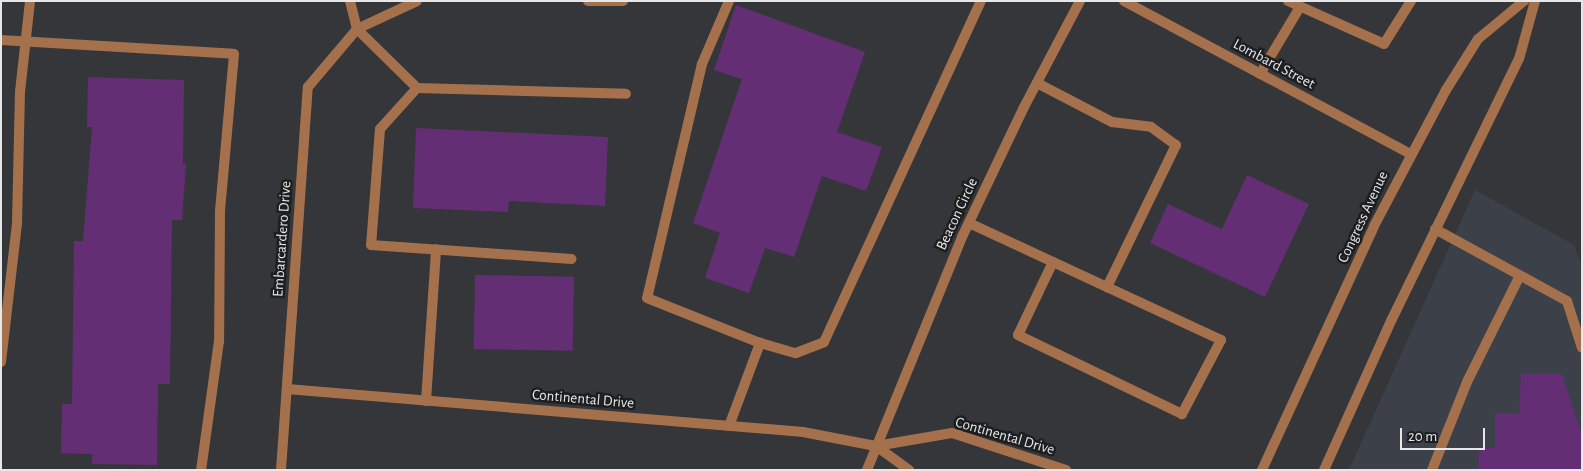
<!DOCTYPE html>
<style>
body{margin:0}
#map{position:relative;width:1583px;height:471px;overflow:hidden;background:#353639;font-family:"Alegreya Sans",sans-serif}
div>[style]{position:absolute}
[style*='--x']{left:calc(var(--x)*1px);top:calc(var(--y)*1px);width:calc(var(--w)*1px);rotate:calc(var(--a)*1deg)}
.built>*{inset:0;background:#3c4048}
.building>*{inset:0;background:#642e75;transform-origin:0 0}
.service>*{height:10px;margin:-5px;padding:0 5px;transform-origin:5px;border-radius:5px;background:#a5714c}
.minor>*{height:10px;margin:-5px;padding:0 5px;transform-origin:5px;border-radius:5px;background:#a5714c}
.tertiary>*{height:10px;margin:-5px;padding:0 5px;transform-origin:5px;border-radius:5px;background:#a5714c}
span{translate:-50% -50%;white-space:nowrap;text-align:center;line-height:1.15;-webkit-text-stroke:5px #1d1e1f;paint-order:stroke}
.street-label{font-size:15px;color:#e6e7e9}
.frame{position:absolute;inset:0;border:2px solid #e6e7e9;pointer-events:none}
.scale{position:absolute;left:1400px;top:428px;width:85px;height:22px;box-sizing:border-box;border:2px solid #e6e7e9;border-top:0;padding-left:6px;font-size:15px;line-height:18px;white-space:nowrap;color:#e6e7e9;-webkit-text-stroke:4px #1d1e1f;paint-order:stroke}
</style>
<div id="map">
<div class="built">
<div style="clip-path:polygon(1475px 190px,1574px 245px,1582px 267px,1582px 470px,1349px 470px)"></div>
</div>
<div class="building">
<div style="clip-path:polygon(736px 5px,865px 52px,837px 132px,882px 147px,866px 191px,822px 176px,794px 257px,765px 248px,749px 293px,705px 278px,720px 233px,693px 223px,742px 79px,714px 70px)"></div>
<div style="clip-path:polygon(88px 77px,184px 80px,183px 164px,186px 164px,182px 220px,172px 220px,170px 384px,158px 384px,157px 465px,92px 464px,92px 454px,61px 453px,62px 404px,72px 404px,74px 241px,83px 241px,92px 127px,87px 127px)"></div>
<div style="clip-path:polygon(416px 128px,608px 137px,605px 206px,509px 201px,508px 212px,413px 208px)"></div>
<div style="clip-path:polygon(1247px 175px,1309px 204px,1265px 297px,1150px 243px,1168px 204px,1222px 229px)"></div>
<div style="left:475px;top:275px;width:99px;height:74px;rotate:1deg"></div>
<div style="clip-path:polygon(1521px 373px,1562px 374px,1582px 436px,1582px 470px,1478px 470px,1479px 448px,1495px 448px,1495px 413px,1519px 413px)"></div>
</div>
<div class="service">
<div style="--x:350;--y:1;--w:29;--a:76"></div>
<div style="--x:357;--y:29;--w:66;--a:-25"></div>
<div style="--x:588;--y:1;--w:35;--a:0"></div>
<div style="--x:729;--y:1;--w:69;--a:113.2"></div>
<div style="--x:702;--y:64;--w:240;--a:103.2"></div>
<div style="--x:647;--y:298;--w:122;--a:21.7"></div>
<div style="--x:760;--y:343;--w:37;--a:16"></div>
<div style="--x:796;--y:353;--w:30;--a:-21"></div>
<div style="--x:824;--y:342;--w:375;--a:-65.3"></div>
<div style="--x:1288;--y:1;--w:105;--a:24.1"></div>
<div style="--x:1384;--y:44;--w:51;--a:-57.9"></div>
<div style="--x:357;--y:29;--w:84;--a:44.5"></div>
<div style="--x:417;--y:88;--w:209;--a:1.6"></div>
<div style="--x:1;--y:40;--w:233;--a:3.4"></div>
<div style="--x:234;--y:54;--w:159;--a:95.1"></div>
<div style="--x:220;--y:212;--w:129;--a:90.4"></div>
<div style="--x:219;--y:341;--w:130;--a:97.9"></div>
<div style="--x:1260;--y:74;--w:78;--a:-59.2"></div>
<div style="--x:1037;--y:83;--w:85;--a:27.5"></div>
<div style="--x:1112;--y:122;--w:39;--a:7"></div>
<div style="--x:1151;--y:127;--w:31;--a:36"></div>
<div style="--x:1176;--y:145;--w:158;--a:115.9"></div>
<div style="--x:417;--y:88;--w:55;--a:132.1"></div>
<div style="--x:380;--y:129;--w:116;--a:94.4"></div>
<div style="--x:371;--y:245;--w:201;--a:4"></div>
<div style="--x:969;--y:223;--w:278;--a:24.9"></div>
<div style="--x:1221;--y:340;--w:84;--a:117.8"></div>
<div style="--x:1182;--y:414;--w:182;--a:-154.3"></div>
<div style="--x:1018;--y:335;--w:81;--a:-64.4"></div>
<div style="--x:1435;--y:229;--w:150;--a:28.6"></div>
<div style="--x:1567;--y:301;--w:49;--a:72.3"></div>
<div style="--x:426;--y:401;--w:152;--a:-86.2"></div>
<div style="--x:729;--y:426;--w:89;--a:-69.5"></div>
<div style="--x:1432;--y:470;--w:95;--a:-68.3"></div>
<div style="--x:1467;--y:382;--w:119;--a:-63.6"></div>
</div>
<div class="minor">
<div style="--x:1124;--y:1;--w:324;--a:28.1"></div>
<div style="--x:1;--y:362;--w:140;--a:-83.4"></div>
<div style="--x:17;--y:223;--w:131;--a:-88.7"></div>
<div style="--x:20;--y:92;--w:92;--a:-83.7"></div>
<div style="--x:287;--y:389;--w:518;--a:4.76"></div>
<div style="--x:803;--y:432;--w:74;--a:10.9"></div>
<div style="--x:876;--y:446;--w:77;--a:-9.7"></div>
<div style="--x:952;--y:433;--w:120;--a:18"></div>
<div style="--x:876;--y:446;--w:41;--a:36"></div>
<div style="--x:281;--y:470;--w:384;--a:-86"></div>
<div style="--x:308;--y:87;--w:76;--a:-49.8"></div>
<div style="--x:867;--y:470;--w:252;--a:-67.8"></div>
<div style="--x:962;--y:237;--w:142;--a:-64.5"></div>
<div style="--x:1023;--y:109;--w:122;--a:-62.2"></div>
</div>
<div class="tertiary">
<div style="--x:1262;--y:470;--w:268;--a:-65.3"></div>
<div style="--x:1374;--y:226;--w:154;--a:-62.1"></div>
<div style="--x:1446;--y:90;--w:60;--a:-57.9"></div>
<div style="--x:1478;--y:39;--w:60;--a:-39.6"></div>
<div style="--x:1324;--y:470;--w:166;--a:-65.8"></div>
<div style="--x:1392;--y:319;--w:289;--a:-64"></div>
<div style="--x:1519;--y:59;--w:60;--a:-74.6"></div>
</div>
<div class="street-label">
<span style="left:1274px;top:64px;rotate:28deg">Lombard Street</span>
<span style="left:957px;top:214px;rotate:-65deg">Beacon Circle</span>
<span style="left:1363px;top:217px;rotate:-65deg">Congress Avenue</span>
<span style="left:282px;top:239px;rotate:-86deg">Embarcardero Drive</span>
<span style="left:583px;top:399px;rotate:5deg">Continental Drive</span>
<span style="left:1005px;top:436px;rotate:16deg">Continental Drive</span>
</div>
<div class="frame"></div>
<div class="scale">20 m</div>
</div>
